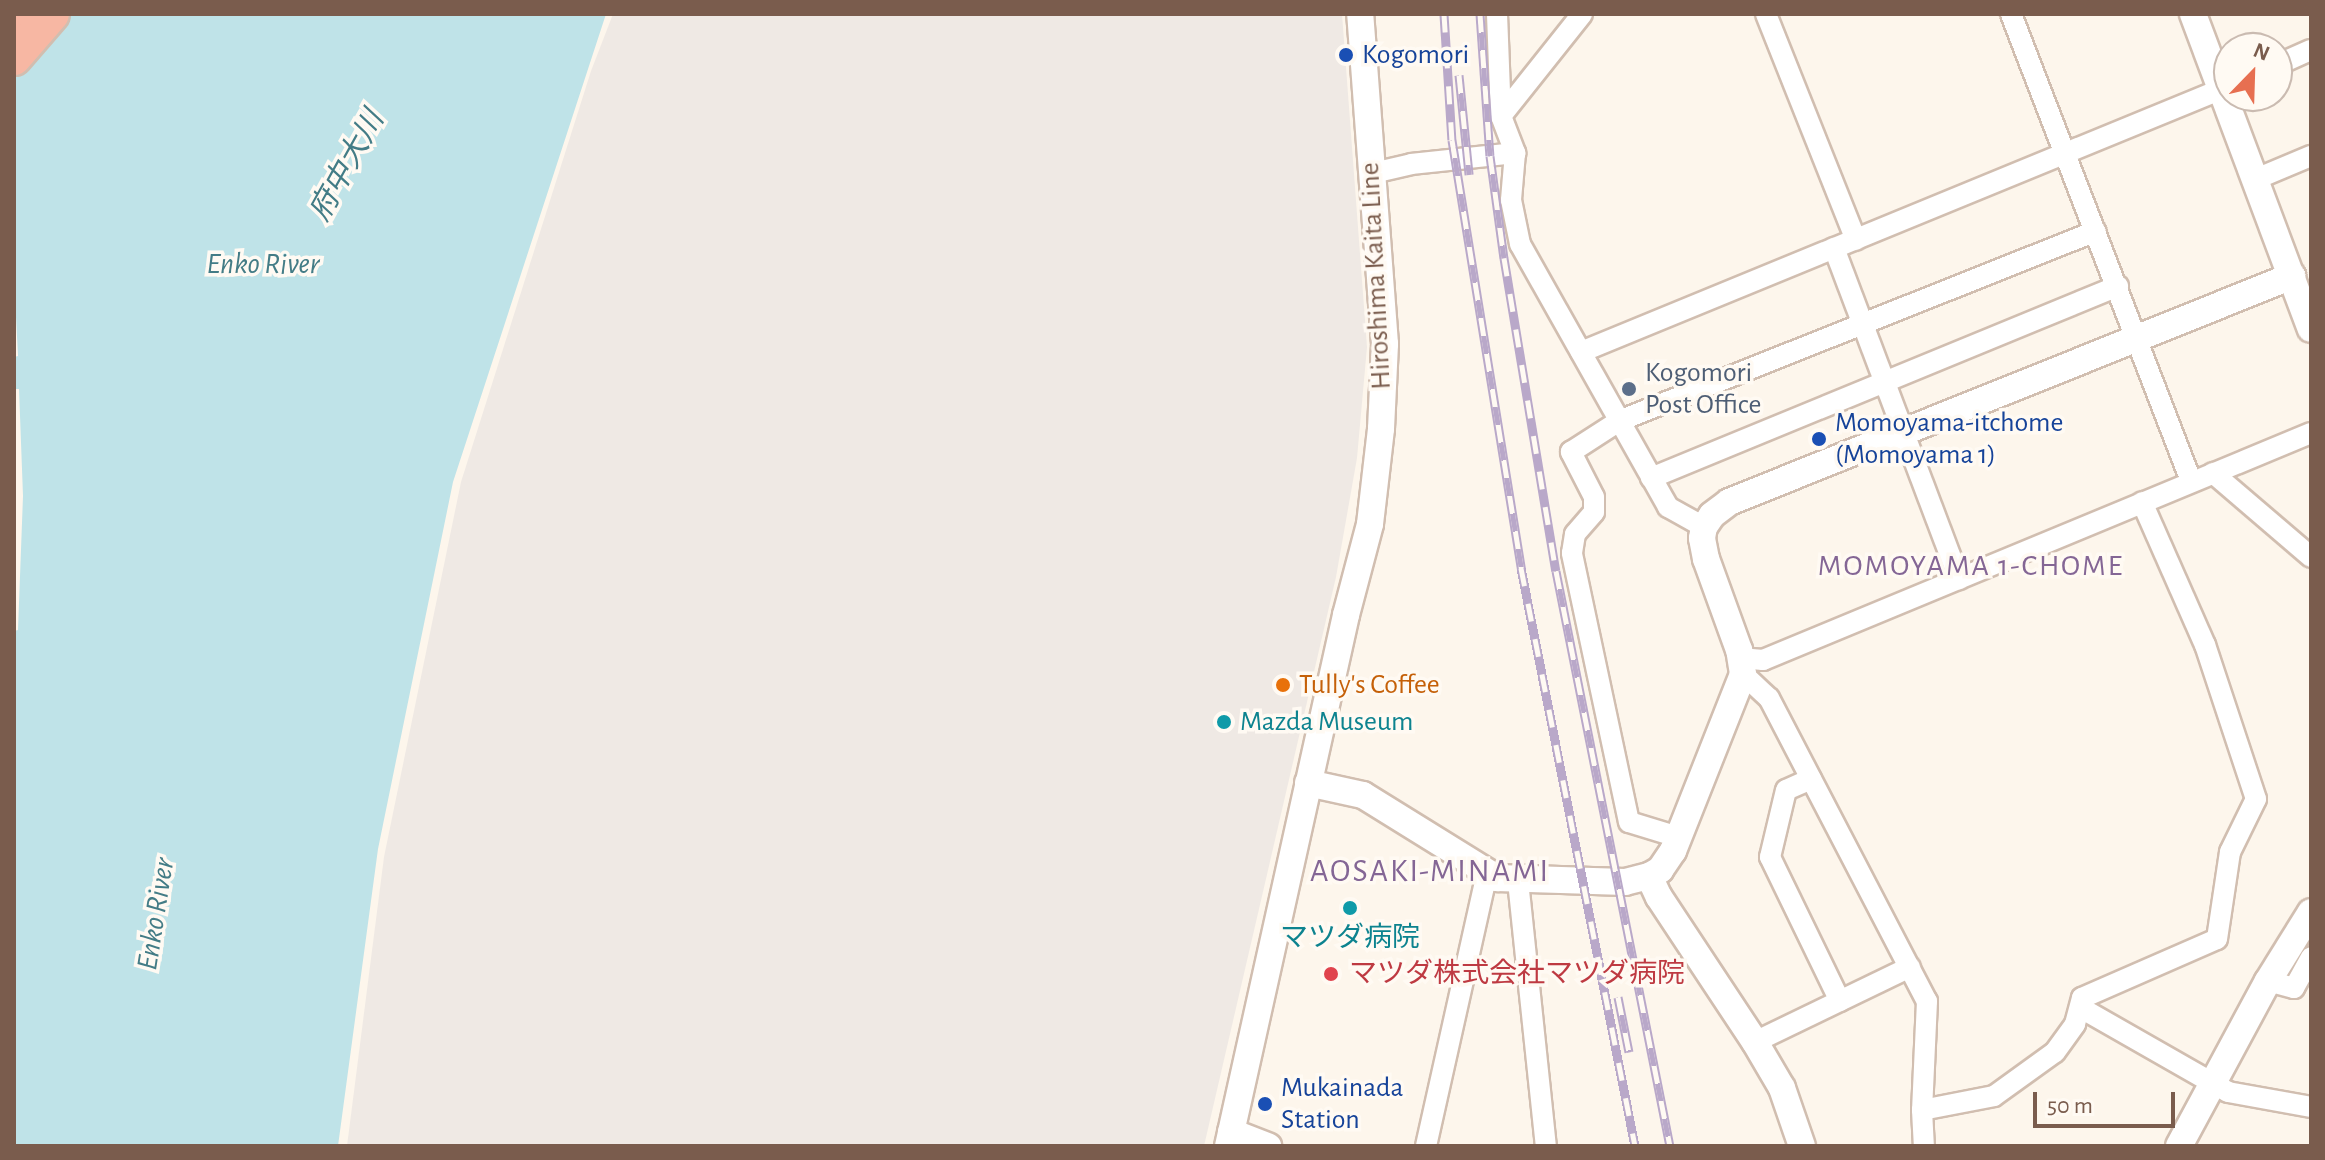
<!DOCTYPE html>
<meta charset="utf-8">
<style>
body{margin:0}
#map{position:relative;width:2325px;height:1160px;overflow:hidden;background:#fdf6ec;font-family:"Alegreya Sans","Noto Sans JP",sans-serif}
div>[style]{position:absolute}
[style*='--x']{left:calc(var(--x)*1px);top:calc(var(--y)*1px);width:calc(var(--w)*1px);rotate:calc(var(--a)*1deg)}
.industrial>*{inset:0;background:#efe9e4}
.water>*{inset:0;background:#bfe3e8}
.roads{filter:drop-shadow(2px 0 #d1beb0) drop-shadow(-2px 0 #d1beb0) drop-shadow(0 2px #d1beb0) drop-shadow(0 -2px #d1beb0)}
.street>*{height:20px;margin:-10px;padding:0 10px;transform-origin:10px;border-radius:10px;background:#fff}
.secondary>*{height:26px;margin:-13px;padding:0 13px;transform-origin:13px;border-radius:13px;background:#fff}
.highway>*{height:34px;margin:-17px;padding:0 17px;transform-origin:17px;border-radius:17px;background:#f7b7a3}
.rail>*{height:9px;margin-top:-4.5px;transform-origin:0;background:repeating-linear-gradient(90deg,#fffaf3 0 18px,#b9a8c9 0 36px);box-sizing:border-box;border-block:2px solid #b9a8c9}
.dots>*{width:22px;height:22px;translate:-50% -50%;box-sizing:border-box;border:4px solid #fffaf3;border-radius:50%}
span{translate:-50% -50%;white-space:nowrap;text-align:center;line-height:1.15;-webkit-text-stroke:7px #fffaf3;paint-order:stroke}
.transit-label{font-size:28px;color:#164399}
.left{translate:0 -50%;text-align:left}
.street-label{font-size:28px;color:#7a5c4d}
.service-label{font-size:28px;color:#4e5e75}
.food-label{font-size:28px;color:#c56008}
.culture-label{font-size:28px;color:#0d838f}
.health-label{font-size:28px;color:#be3a42}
.water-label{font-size:30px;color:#437c86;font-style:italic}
.neighbourhood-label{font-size:30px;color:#846695;letter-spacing:2px}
.quarter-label{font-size:32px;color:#846695;letter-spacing:2px}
.frame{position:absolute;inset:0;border:16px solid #7a5c4d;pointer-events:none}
.north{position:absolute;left:2213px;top:32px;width:80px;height:80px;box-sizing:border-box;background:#fffaf3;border:2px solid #cabbb1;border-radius:50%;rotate:23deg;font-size:22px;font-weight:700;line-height:32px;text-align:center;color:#7a5c4d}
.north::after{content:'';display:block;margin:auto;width:28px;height:36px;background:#e76f51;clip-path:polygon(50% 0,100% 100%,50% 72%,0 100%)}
.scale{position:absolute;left:2033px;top:1092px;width:142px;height:36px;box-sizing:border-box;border:4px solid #7a5c4d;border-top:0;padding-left:10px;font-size:24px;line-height:28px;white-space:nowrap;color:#7a5c4d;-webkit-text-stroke:6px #fffaf3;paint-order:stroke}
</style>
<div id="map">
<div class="industrial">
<div style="clip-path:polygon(613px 14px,1342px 14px,1367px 347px,1357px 458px,1336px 577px,1204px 1146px,347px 1146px,384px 857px,461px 482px,591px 71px)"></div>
</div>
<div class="water">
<div style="clip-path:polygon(14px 14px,606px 14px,453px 482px,378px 849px,338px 1146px,14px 1146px,14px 631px,18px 630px,23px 496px,19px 389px,14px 389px,14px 357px,18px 356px,14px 278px)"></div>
</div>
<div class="roads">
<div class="street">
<div style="--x:1497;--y:14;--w:102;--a:87.8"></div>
<div style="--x:1501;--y:116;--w:40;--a:69"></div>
<div style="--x:1515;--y:153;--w:47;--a:94.9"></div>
<div style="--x:1511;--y:200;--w:45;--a:78.4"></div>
<div style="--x:1520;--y:244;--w:302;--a:60.6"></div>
<div style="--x:1668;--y:507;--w:41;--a:29.1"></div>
<div style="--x:1766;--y:14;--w:243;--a:68.3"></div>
<div style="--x:2011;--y:14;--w:500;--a:68.92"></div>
<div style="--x:2277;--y:65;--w:37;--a:-24"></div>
<div style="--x:1501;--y:116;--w:130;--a:-51.5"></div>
<div style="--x:1373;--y:173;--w:39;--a:-13"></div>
<div style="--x:1411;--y:164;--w:105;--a:-6"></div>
<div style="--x:2256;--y:179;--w:60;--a:-22.7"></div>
<div style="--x:1834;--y:248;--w:354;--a:69.3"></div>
<div style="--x:1581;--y:352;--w:700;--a:-22.32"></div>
<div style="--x:2213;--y:473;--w:129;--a:40.6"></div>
<div style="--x:1651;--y:478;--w:505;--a:-22.35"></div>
<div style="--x:1740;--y:658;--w:23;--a:5"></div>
<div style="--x:1763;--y:660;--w:593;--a:-22.5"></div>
<div style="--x:1743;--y:674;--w:35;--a:43"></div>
<div style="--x:1769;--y:698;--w:342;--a:62.5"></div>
<div style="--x:1927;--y:1001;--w:109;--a:92.6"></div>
<div style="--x:1922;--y:1110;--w:36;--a:87"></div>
<div style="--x:1811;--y:779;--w:27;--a:156"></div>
<div style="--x:1786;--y:790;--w:69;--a:103.4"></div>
<div style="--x:1770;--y:857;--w:160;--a:64.1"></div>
<div style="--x:1678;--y:837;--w:51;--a:-163"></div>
<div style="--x:1629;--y:822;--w:275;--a:-102"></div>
<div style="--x:1572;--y:553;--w:19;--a:-81"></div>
<div style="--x:1575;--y:534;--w:29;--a:-49"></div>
<div style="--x:1594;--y:512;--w:15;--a:-90"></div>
<div style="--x:1594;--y:497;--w:51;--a:-117.1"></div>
<div style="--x:1571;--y:452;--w:57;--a:-32.9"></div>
<div style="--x:1619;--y:421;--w:513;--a:-21.72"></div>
<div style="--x:1518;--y:881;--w:266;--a:84"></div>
<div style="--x:2268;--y:981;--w:27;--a:15"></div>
<div style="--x:2294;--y:988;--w:35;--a:-61"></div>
<div style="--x:2081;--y:1008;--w:169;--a:29.7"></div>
<div style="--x:2228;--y:1092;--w:84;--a:10.2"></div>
<div style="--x:1755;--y:1042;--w:172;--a:-25.8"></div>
<div style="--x:1922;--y:1110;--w:73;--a:-11"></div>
<div style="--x:1994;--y:1096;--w:75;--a:-35.8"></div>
<div style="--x:2055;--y:1052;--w:34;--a:-54"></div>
<div style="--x:2075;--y:1024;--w:27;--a:-75"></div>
<div style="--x:2082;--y:998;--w:147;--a:-23.6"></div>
<div style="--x:2217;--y:939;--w:88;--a:-81.5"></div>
<div style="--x:2230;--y:852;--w:59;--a:-63.9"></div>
<div style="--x:2256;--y:799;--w:162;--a:-108.3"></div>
<div style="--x:2205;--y:645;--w:156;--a:-113.8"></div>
<div style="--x:1426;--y:1146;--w:280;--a:-77.4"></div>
</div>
<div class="secondary">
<div style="--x:2193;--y:14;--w:336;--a:69.5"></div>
<div style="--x:1308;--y:783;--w:56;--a:12.3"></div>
<div style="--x:1363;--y:795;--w:158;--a:31.8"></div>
<div style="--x:1497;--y:878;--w:128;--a:1.8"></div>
<div style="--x:1625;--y:882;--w:25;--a:-14"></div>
<div style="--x:1649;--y:876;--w:13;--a:-29"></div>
<div style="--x:1660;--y:870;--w:23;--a:-56"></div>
<div style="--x:1673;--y:851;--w:190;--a:-68.4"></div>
<div style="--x:1743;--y:674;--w:24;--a:-99"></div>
<div style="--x:1739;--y:650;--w:97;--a:-109.9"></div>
<div style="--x:1706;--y:559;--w:21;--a:-101"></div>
<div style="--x:1702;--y:538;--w:11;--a:-80"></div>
<div style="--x:1704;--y:527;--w:14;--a:-56"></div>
<div style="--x:1712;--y:515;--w:21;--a:-37"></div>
<div style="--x:1729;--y:502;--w:607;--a:-21.87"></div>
<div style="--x:1649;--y:876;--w:23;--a:65"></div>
<div style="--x:1659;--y:897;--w:174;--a:56.5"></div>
<div style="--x:1755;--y:1042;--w:53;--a:59.6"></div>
<div style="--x:1782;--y:1088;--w:61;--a:71"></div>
<div style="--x:1231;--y:1132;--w:40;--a:21"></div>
<div style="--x:1228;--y:1146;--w:544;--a:-77.47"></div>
<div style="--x:1346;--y:615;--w:94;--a:-75.2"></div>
<div style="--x:1370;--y:524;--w:96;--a:-83.4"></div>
<div style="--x:1381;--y:429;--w:85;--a:-87.3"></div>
<div style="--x:1385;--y:344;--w:331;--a:-94.3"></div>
<div style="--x:2179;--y:1146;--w:187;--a:-61.7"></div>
<div style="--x:2268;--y:981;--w:81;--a:-58.1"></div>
</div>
<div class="highway">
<div style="--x:14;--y:26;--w:13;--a:-63"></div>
<div style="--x:14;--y:58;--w:58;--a:-49.2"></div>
</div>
</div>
<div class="rail">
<div style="--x:1444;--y:14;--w:126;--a:86.4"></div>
<div style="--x:1452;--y:140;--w:434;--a:80.8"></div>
<div style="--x:1521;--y:568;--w:589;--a:78.84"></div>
<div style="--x:1480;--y:14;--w:142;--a:86"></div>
<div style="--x:1490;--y:156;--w:103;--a:82.2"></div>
<div style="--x:1504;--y:258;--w:317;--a:80.6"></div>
<div style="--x:1556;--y:571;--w:586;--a:78.79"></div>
<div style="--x:1459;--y:75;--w:100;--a:84.2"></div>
<div style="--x:1618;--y:997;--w:56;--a:78.7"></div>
</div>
<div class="dots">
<div style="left:1346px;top:55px;background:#1a4fb4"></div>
<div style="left:1629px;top:389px;background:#5c6f8a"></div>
<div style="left:1819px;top:439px;background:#1a4fb4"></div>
<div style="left:1283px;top:685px;background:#e8710a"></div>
<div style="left:1224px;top:722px;background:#0f9aa8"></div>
<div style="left:1350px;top:908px;background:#0f9aa8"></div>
<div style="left:1331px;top:974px;background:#e0444e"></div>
<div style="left:1265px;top:1104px;background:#1a4fb4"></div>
</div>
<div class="transit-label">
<span class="left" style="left:1362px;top:55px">Kogomori</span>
<span class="left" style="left:1835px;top:439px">Momoyama-itchome<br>(Momoyama 1)</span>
<span class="left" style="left:1281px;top:1104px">Mukainada<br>Station</span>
</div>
<div class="street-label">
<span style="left:1376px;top:276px;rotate:-93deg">Hiroshima Kaita Line</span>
</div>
<div class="service-label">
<span class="left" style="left:1645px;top:389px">Kogomori<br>Post Office</span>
</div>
<div class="food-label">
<span class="left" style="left:1299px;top:685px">Tully's Coffee</span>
</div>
<div class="culture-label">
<span class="left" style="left:1240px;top:722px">Mazda Museum</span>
<span style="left:1350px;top:938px">マツダ病院</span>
</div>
<div class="health-label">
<span class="left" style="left:1349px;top:974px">マツダ株式会社マツダ病院</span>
</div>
<div class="water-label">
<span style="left:347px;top:166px;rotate:-61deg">府中大川</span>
<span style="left:263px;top:264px">Enko River</span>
<span style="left:156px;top:914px;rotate:-81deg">Enko River</span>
</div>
<div class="neighbourhood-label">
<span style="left:1971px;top:566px">MOMOYAMA 1-CHOME</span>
</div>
<div class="quarter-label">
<span style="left:1430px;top:871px">AOSAKI-MINAMI</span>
</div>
<div class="frame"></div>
<div class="north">N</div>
<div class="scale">50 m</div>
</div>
